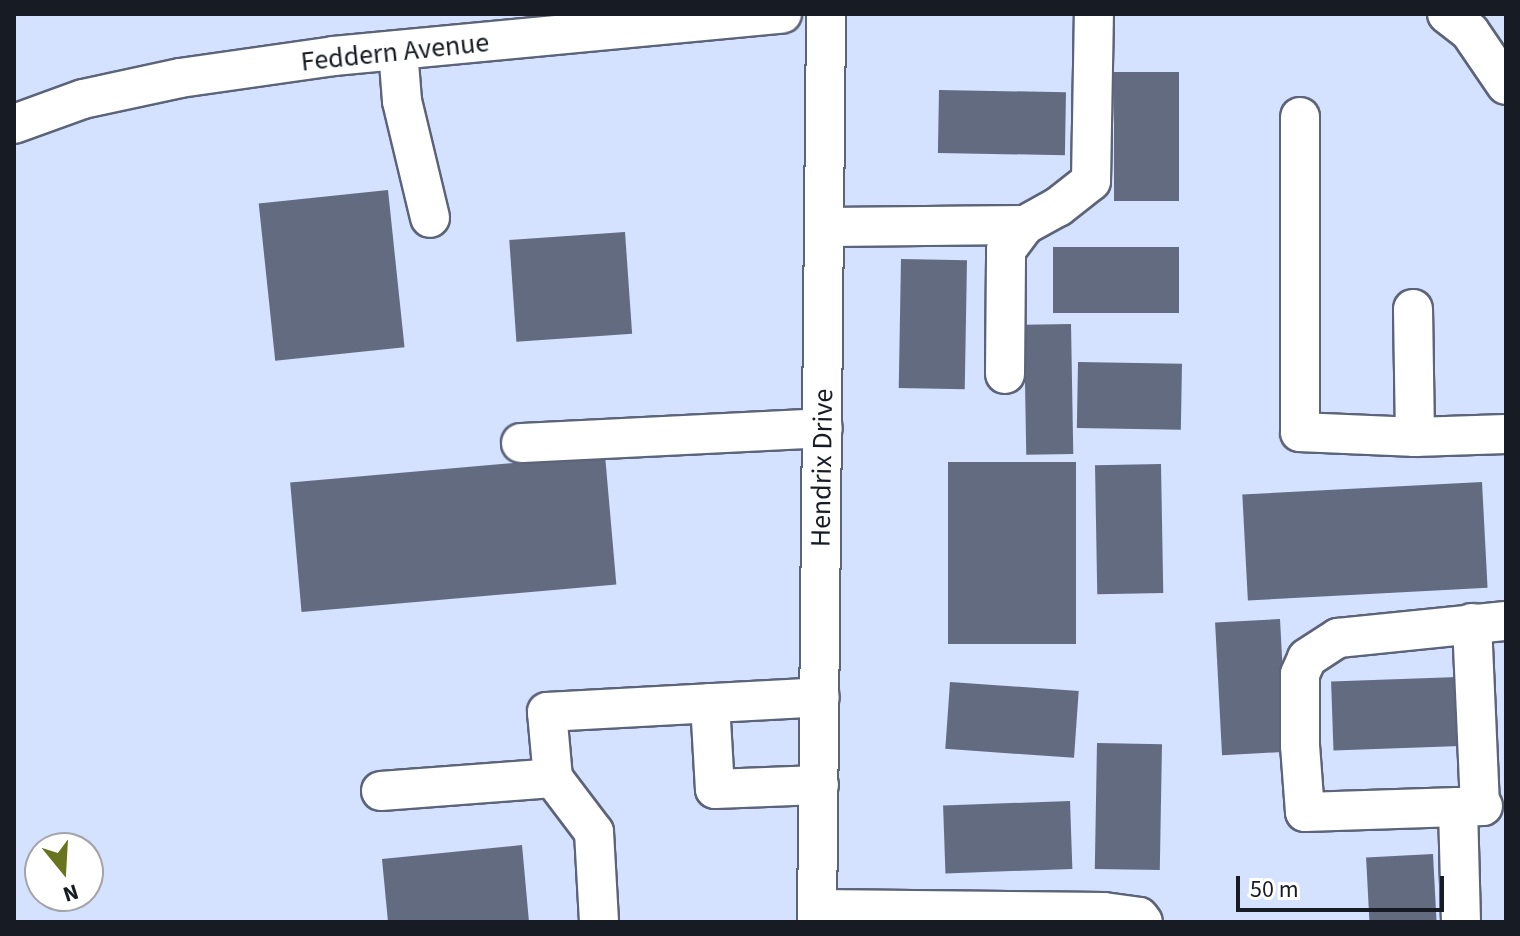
<!DOCTYPE html>
<style>
body{margin:0}
#map{position:relative;width:1520px;height:936px;overflow:hidden;background:#e0e9fb;font-family:"Source Sans 3",sans-serif}
div>[style]{position:absolute}
[style*='--x']{left:calc(var(--x)*1px);top:calc(var(--y)*1px);width:calc(var(--w)*1px);rotate:calc(var(--a)*1deg)}
.built>*{inset:0;background:#d4e1ff}
.building>*{inset:0;background:#636b80;transform-origin:0 0}
.roads{filter:drop-shadow(2px 0 #5c6479) drop-shadow(-2px 0 #5c6479) drop-shadow(0 2px #5c6479) drop-shadow(0 -2px #5c6479)}
.minor>*{height:38px;margin:-19px;padding:0 19px;transform-origin:19px;border-radius:19px;background:#fff}
span{translate:-50% -50%;white-space:nowrap;text-align:center;line-height:1.15;-webkit-text-stroke:6px #fff;paint-order:stroke}
.street-label{font-size:28px;color:#171b23}
.frame{position:absolute;inset:0;border:16px solid #171b23;pointer-events:none}
.north{position:absolute;left:24px;top:832px;width:80px;height:80px;box-sizing:border-box;background:#fff;border:2px solid #a2a4a7;border-radius:50%;rotate:162deg;font-size:22px;font-weight:700;line-height:32px;text-align:center;color:#171b23}
.north::after{content:'';display:block;margin:auto;width:28px;height:36px;background:#69741f;clip-path:polygon(50% 0,100% 100%,50% 72%,0 100%)}
.scale{position:absolute;left:1236px;top:876px;width:208px;height:36px;box-sizing:border-box;border:4px solid #171b23;border-top:0;padding-left:10px;font-size:24px;line-height:28px;white-space:nowrap;color:#171b23;-webkit-text-stroke:6px #fff;paint-order:stroke}
</style>
<div id="map">
<div class="built">
<div style="clip-path:polygon(evenodd,14px 14px,1506px 14px,1506px 922px,14px 922px,14px 14px,40px 848px,88px 848px,88px 896px,40px 896px,40px 848px)"></div>
</div>
<div class="building">
<div style="left:1114px;top:72px;width:65px;height:129px"></div>
<div style="left:939px;top:90px;width:127px;height:63px;rotate:1deg"></div>
<div style="left:388px;top:190px;width:158px;height:130px;rotate:84deg"></div>
<div style="left:625px;top:232px;width:102px;height:116px;rotate:86deg"></div>
<div style="left:1179px;top:247px;width:66px;height:126px;rotate:90deg"></div>
<div style="left:901px;top:259px;width:66px;height:129px;rotate:1deg"></div>
<div style="left:1071px;top:324px;width:130px;height:47px;rotate:89deg"></div>
<div style="left:1078px;top:362px;width:104px;height:66px;rotate:1deg"></div>
<div style="left:605px;top:455px;width:130px;height:316px;rotate:85deg"></div>
<div style="left:948px;top:462px;width:128px;height:182px"></div>
<div style="left:1161px;top:464px;width:129px;height:66px;rotate:89deg"></div>
<div style="left:1482px;top:482px;width:106px;height:240px;rotate:87deg"></div>
<div style="left:1280px;top:619px;width:133px;height:65px;rotate:87deg"></div>
<div style="left:1458px;top:677px;width:69px;height:127px;rotate:88deg"></div>
<div style="left:950px;top:682px;width:129px;height:67px;rotate:4deg"></div>
<div style="left:1097px;top:743px;width:65px;height:126px;rotate:1deg"></div>
<div style="left:1070px;top:801px;width:68px;height:127px;rotate:88deg"></div>
<div style="clip-path:polygon(522px 845px,529px 922px,388px 922px,382px 859px)"></div>
<div style="left:1433px;top:854px;width:68px;height:67px;rotate:87deg"></div>
</div>
<div class="roads">
<div class="minor">
<div style="--x:1447;--y:14;--w:29;--a:38"></div>
<div style="--x:1470;--y:32;--w:64;--a:55.8"></div>
<div style="--x:398;--y:50;--w:51;--a:85.5"></div>
<div style="--x:402;--y:101;--w:120;--a:76.5"></div>
<div style="--x:1300;--y:117;--w:315;--a:90"></div>
<div style="--x:1300;--y:432;--w:115;--a:2.5"></div>
<div style="--x:14;--y:124;--w:73;--a:-19.9"></div>
<div style="--x:83;--y:99;--w:99;--a:-12.2"></div>
<div style="--x:180;--y:78;--w:156;--a:-8.1"></div>
<div style="--x:334;--y:56;--w:450;--a:-5.4"></div>
<div style="--x:825;--y:227;--w:200;--a:-0.6"></div>
<div style="--x:1413;--y:309;--w:128;--a:89.1"></div>
<div style="--x:1415;--y:437;--w:91;--a:-1.9"></div>
<div style="--x:1005;--y:374;--w:124;--a:-89.5"></div>
<div style="--x:1006;--y:250;--w:31;--a:-53"></div>
<div style="--x:1025;--y:225;--w:38;--a:-29"></div>
<div style="--x:1058;--y:207;--w:42;--a:-38.2"></div>
<div style="--x:1091;--y:181;--w:167;--a:-89"></div>
<div style="--x:521;--y:443;--w:302;--a:-2.8"></div>
<div style="--x:1472;--y:623;--w:183;--a:87.5"></div>
<div style="--x:710;--y:703;--w:86;--a:86.7"></div>
<div style="--x:715;--y:789;--w:104;--a:-2.2"></div>
<div style="--x:553;--y:778;--w:68;--a:52.8"></div>
<div style="--x:594;--y:832;--w:90;--a:86.8"></div>
<div style="--x:381;--y:791;--w:172;--a:-4.3"></div>
<div style="--x:553;--y:778;--w:66;--a:-95.2"></div>
<div style="--x:547;--y:712;--w:273;--a:-3.1"></div>
<div style="--x:1458;--y:807;--w:153;--a:178.1"></div>
<div style="--x:1305;--y:812;--w:66;--a:-94.3"></div>
<div style="--x:1300;--y:746;--w:72;--a:-90"></div>
<div style="--x:1300;--y:674;--w:17;--a:-66"></div>
<div style="--x:1307;--y:658;--w:37;--a:-33"></div>
<div style="--x:1338;--y:638;--w:169;--a:-5.8"></div>
<div style="--x:818;--y:909;--w:286;--a:0.6"></div>
<div style="--x:1104;--y:912;--w:35;--a:8"></div>
<div style="--x:1139;--y:917;--w:6;--a:51"></div>
<div style="--x:817;--y:922;--w:908;--a:-89.43"></div>
<div style="--x:1461;--y:922;--w:115;--a:-91.5"></div>
<div style="--x:1458;--y:807;--w:25;--a:-2"></div>
</div>
</div>
<div class="street-label">
<span style="left:395px;top:52px;rotate:-6deg">Feddern Avenue</span>
<span style="left:822px;top:468px;rotate:-89deg">Hendrix Drive</span>
</div>
<div class="frame"></div>
<div class="north">N</div>
<div class="scale">50 m</div>
</div>
